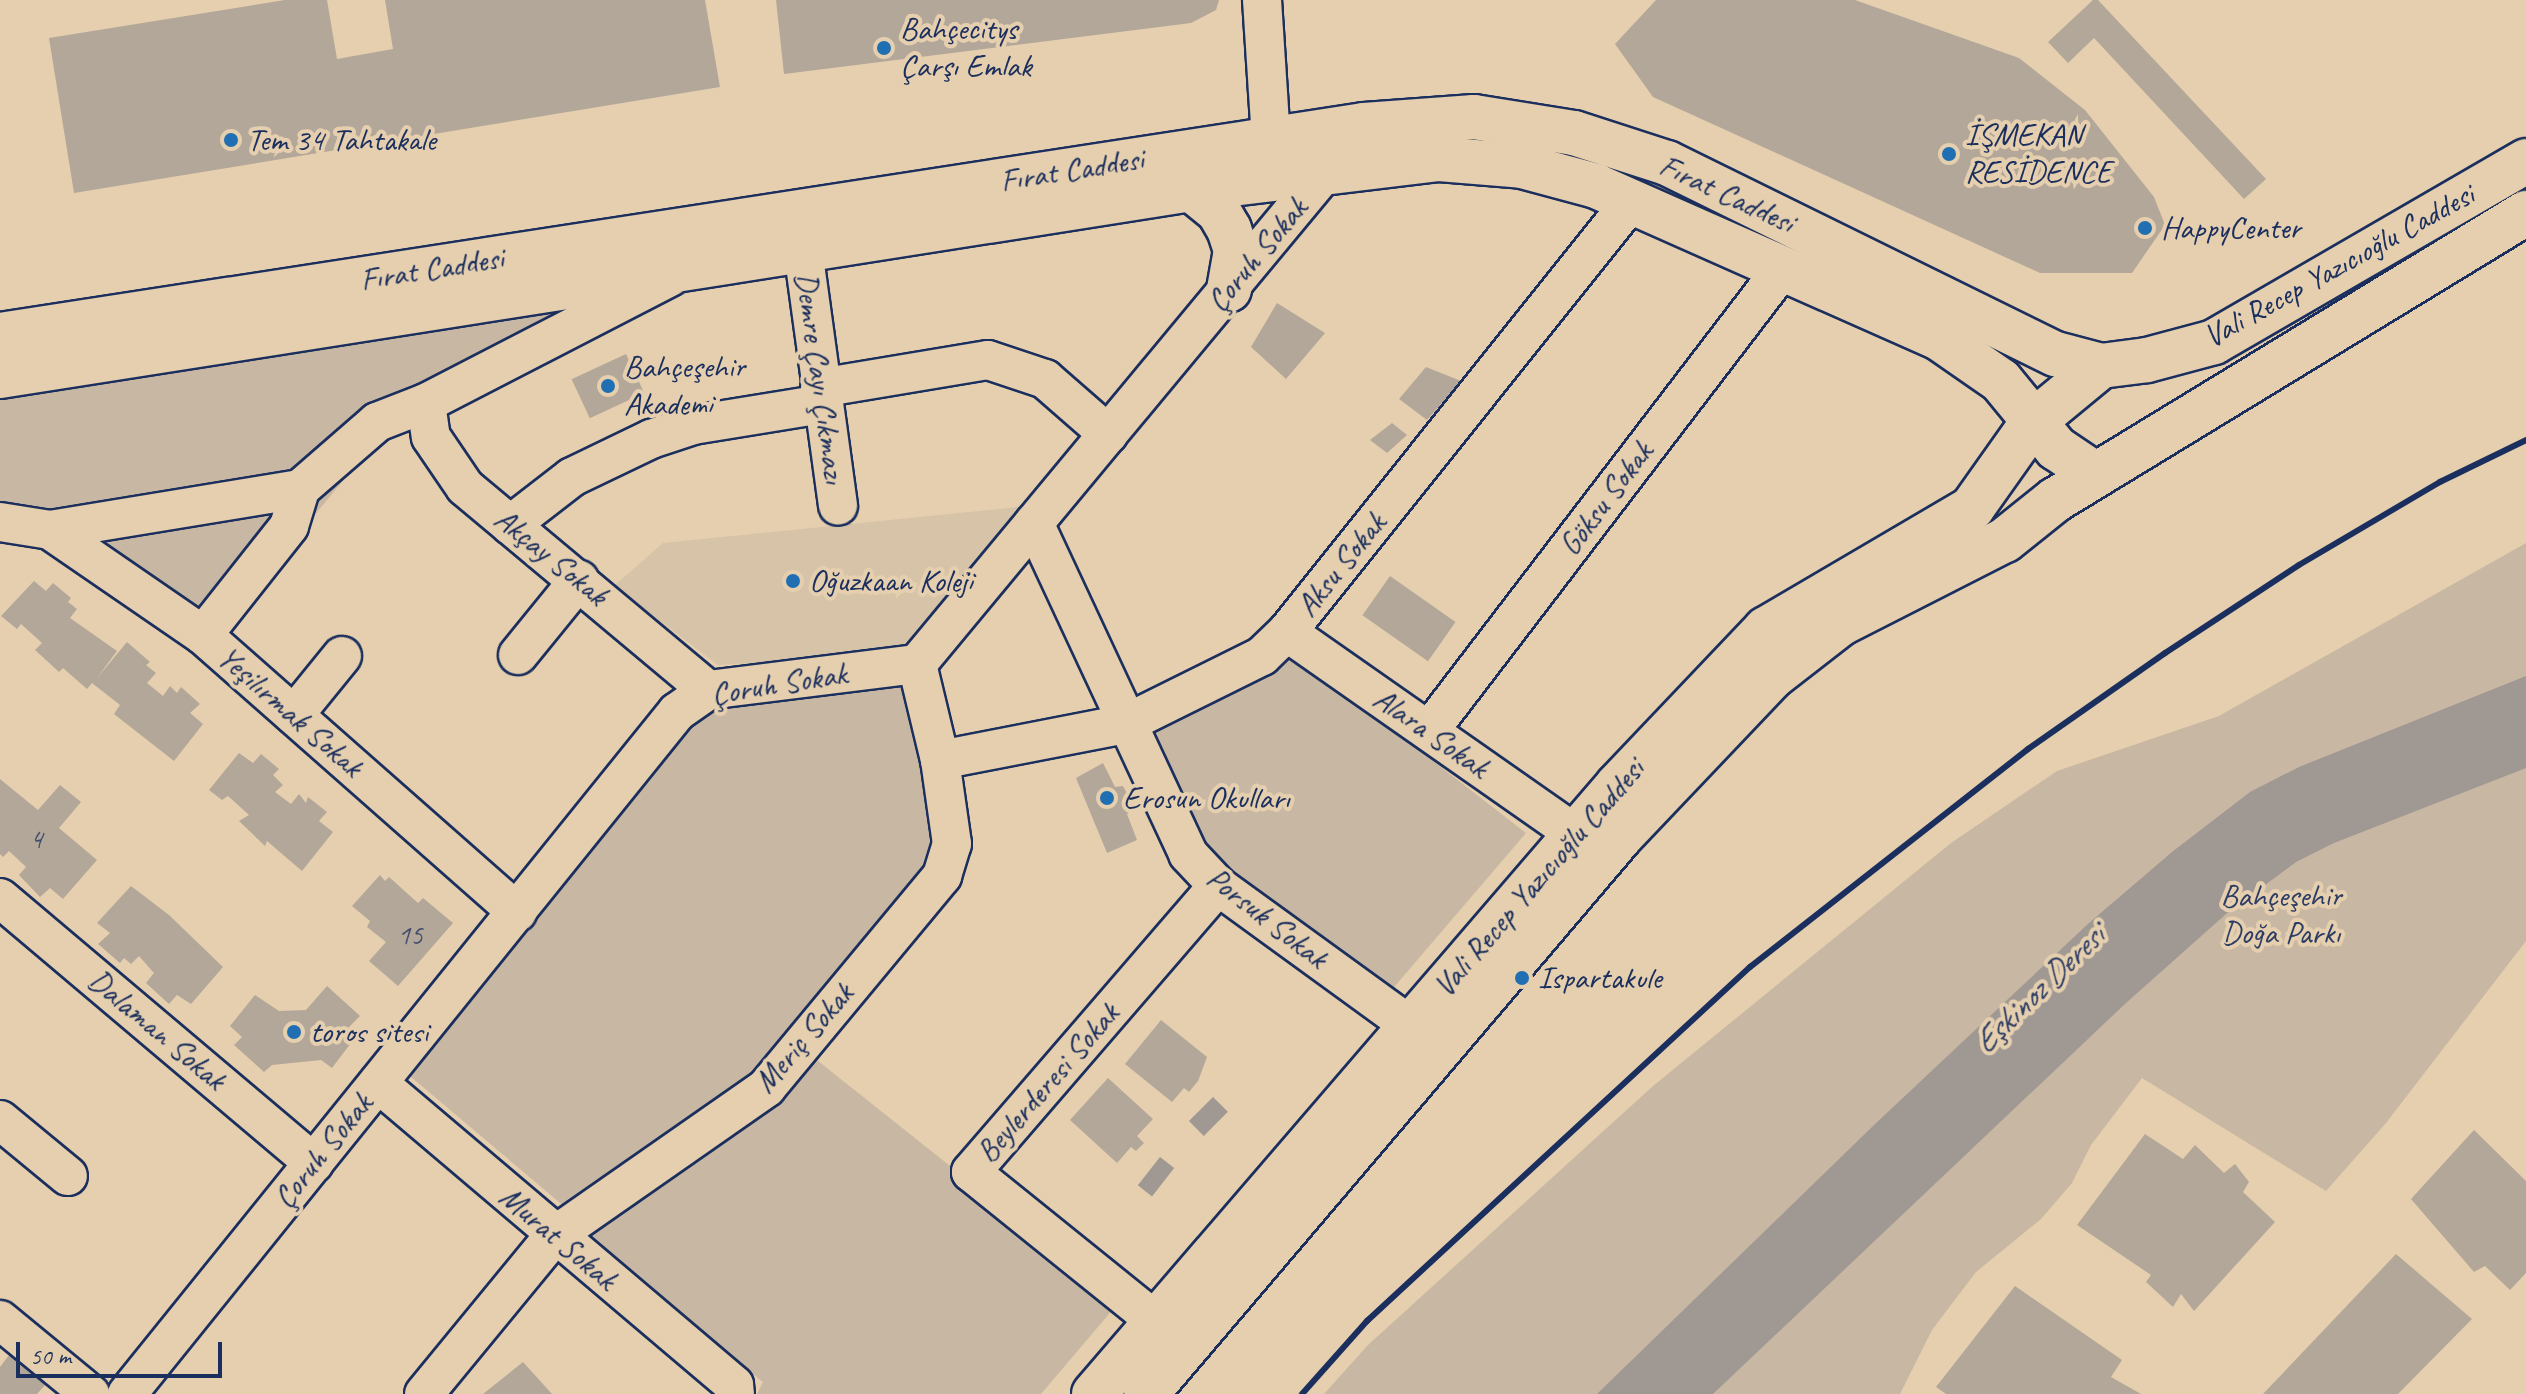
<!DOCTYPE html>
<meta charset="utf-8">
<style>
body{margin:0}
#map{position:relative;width:2526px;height:1394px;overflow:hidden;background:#e5cfae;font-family:Caveat,sans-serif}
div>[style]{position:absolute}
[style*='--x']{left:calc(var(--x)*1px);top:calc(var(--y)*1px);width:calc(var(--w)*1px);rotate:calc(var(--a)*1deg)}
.built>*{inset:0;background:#d6c3a8}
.green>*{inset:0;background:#c8b7a2}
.water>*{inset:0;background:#a09893;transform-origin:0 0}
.building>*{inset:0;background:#b3a79a;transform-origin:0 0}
.roads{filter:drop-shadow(2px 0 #1b2f5e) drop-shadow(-2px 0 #1b2f5e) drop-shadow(0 2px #1b2f5e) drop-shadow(0 -2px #1b2f5e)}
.minor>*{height:38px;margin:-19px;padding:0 19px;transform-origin:19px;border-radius:19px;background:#e5cfae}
.major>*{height:44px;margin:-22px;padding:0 22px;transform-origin:22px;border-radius:22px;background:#e5cfae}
.rail>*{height:6px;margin:-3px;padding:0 3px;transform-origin:3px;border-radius:3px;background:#1b2f5e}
.dots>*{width:22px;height:22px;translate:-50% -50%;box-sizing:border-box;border:4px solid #e5cfae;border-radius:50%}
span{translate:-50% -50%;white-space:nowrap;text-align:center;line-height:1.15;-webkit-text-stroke:8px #e5cfae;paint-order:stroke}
.number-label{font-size:28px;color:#414d6d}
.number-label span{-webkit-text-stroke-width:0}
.poi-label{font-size:32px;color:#1b2f5e}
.left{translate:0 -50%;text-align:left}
.street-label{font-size:32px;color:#1b2f5e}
.park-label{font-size:32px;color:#2c3d65}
.water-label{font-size:34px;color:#2f3f66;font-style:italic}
.scale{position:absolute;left:16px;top:1342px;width:206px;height:36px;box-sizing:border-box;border:4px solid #1b2f5e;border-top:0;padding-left:10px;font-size:24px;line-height:28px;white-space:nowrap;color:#1b2f5e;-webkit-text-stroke:6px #e5cfae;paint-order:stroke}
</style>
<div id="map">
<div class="built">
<div style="clip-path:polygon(1028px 506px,901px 654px,718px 665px,614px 586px,663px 543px)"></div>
</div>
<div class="green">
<div style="clip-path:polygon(569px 306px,606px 332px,379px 437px,204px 649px,78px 540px,0 539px,0 394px)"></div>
<div style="clip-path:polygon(2526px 543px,2526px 941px,2386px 1123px,2326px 1191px,2142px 1078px,2091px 1145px,2072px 1183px,2041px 1219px,1976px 1272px,1932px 1330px,1900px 1394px,1324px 1394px,1368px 1345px,1653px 1086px,1951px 843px,2057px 771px,2219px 716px)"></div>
<div style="clip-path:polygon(1281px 643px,1526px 833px,1383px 1000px,1193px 851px,1138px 728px)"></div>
<div style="clip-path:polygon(900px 677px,942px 834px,928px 869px,753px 1085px,572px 1213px,410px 1076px,681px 727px,719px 701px)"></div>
<div style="clip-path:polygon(813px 1057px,1120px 1301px,1041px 1394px,757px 1394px,763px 1382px,579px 1235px)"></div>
</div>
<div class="water">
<div style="clip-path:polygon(2526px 676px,2526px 768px,2334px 843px,2296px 862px,2226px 914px,2126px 1003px,1713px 1394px,1597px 1394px,1873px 1126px,2089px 923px,2172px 852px,2250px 792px,2299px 767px)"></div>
<div style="left:1213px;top:1097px;width:21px;height:34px;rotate:45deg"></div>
<div style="left:1160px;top:1157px;width:18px;height:36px;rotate:38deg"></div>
</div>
<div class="building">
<div style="clip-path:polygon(285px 0,327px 0,337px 59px,393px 49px,385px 0,705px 0,720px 87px,74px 193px,49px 38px)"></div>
<div style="clip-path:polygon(776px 0,1219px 0,1216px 10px,1191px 23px,784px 74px)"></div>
<div style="clip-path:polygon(1656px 0,1855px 0,2019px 58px,2085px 110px,2154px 197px,2165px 225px,2132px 273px,2040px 273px,1653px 97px,1615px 44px)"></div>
<div style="clip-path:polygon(2093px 0,2098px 0,2266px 179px,2244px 199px,2094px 38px,2068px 63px,2048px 42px)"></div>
<div style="clip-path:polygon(1277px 303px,1325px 333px,1286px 379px,1251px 347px)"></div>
<div style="left:626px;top:354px;width:43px;height:60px;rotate:65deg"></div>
<div style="clip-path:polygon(1426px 367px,1461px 381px,1427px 420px,1399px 399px)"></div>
<div style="clip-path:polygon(1392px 423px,1407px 435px,1387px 453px,1370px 440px)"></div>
<div style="left:1390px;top:576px;width:80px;height:48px;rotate:35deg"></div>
<div style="clip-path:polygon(34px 581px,46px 591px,53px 583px,71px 598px,68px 602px,77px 609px,70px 618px,117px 651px,97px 678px,127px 642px,150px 662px,146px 665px,156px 673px,147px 683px,163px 696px,170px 686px,177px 693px,181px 687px,200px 704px,190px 713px,203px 724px,174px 761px,114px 714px,120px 705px,92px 683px,87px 689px,63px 668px,59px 672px,35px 650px,42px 643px,21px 624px,17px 629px,1px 616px)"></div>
<div style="clip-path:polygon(239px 753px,253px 763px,261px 754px,279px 769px,273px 775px,283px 785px,275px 792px,291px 804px,299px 794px,306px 803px,308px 797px,327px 812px,319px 821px,333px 832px,302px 871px,267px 841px,265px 846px,239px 821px,249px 815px,228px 796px,222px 800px,209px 790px)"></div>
<div style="clip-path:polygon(1103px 763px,1115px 787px,1123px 786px,1135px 809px,1127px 814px,1137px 840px,1107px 853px,1076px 778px)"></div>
<div style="clip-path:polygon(0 779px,38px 810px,60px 785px,81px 802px,59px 828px,97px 860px,63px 899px,50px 888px,40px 897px,19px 875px,26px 867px,9px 851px,3px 857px,0 854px)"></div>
<div style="clip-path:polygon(380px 875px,385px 881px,389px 877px,418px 903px,423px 898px,453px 923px,398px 986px,369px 961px,386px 942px,367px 927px,370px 921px,352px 906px)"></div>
<div style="clip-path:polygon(131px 886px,169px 915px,223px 967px,191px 1004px,177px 995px,169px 1004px,146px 983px,154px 973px,139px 956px,131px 964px,124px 958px,120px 963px,98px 944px,110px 933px,97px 923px)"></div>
<div style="clip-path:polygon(327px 986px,360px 1016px,347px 1029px,357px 1035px,332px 1068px,321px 1060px,272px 1065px,264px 1072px,234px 1045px,242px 1037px,230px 1026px,255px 995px,279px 1011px,306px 1010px)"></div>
<div style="clip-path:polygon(1161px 1020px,1207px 1057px,1198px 1081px,1189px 1092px,1184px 1088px,1172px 1102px,1125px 1064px)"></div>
<div style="clip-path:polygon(1108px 1078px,1153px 1119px,1137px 1136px,1144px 1143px,1136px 1151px,1131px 1147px,1117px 1163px,1070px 1120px)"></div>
<div style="clip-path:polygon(2474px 1130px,2526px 1181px,2526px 1273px,2510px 1290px,2485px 1266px,2474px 1272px,2411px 1199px)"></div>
<div style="clip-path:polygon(2145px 1134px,2183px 1159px,2195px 1145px,2224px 1173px,2235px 1164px,2249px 1182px,2243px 1192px,2275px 1222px,2194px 1311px,2181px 1294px,2173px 1307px,2146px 1282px,2151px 1275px,2077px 1225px)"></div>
<div style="clip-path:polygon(2396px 1254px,2472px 1319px,2398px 1394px,2263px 1394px)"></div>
<div style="clip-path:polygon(2015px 1286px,2122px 1360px,2111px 1377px,2141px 1394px,1946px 1394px,1936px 1387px)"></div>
<div style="clip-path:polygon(13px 1350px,47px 1383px,37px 1394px,0 1394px,0 1367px)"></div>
<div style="clip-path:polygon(523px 1362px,552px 1394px,483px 1394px)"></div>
</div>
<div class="roads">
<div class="minor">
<div style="--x:1262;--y:0;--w:140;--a:86.3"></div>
<div style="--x:803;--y:250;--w:258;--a:82.2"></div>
<div style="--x:820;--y:388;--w:170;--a:-9.5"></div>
<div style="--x:988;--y:360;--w:60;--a:18.4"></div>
<div style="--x:1045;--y:379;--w:84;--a:41.1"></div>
<div style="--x:426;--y:403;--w:34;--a:82"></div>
<div style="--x:431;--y:437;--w:60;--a:55.8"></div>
<div style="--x:465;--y:487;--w:317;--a:39.9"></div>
<div style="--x:0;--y:522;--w:51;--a:9.1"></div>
<div style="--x:50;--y:530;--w:253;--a:-9.3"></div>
<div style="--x:300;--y:489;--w:102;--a:-41"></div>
<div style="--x:377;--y:422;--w:53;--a:-21.2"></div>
<div style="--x:426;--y:403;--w:275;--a:-27.3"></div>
<div style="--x:1034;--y:523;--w:365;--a:65"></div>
<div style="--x:1188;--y:854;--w:44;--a:46.8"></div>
<div style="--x:1218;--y:886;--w:238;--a:36"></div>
<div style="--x:510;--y:525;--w:78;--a:-37.7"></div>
<div style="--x:572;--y:477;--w:88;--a:-25.7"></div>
<div style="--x:651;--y:439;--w:44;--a:-18.4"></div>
<div style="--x:693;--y:425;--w:131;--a:-9.2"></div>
<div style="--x:50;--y:530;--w:186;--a:34.5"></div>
<div style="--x:203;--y:635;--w:419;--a:41.4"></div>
<div style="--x:1287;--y:632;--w:353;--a:35"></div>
<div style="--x:203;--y:635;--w:139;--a:-51.7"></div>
<div style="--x:289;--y:526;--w:39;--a:-73"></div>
<div style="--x:518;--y:655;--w:97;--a:-50.9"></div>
<div style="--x:294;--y:715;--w:76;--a:-50.9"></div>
<div style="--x:1429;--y:731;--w:583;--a:-52.6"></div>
<div style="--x:940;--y:760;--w:188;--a:-11"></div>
<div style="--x:1125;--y:724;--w:153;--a:-26.4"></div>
<div style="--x:1262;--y:656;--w:35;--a:-44"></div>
<div style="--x:1287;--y:632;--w:548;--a:-51.37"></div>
<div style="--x:0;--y:898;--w:411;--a:40.2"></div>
<div style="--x:378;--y:1083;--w:467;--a:40.3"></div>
<div style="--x:734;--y:1385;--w:9;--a:84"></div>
<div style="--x:0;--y:1120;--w:88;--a:39.5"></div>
<div style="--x:0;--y:1320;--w:117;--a:39.4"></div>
<div style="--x:1157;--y:1322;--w:239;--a:-141.1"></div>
<div style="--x:971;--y:1172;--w:378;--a:-49.2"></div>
<div style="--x:127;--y:1394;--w:876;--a:-51.12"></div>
<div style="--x:677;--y:712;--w:38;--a:-35"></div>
<div style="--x:708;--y:690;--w:211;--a:-7.1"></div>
<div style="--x:917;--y:664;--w:658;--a:-50.31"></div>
<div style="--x:424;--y:1394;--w:205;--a:-50.6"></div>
<div style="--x:554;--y:1236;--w:259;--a:-34.9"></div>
<div style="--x:766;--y:1088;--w:276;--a:-50.3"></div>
<div style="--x:942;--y:876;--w:34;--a:-73"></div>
<div style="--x:952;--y:844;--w:85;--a:-98.1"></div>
<div style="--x:940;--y:760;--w:99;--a:-103.5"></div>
</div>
<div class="major">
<div style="--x:1191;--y:189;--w:36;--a:39"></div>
<div style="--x:1219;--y:212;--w:20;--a:60"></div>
<div style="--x:1229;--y:229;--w:22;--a:72"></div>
<div style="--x:1236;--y:250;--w:40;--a:100"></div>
<div style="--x:0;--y:335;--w:1380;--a:-8.75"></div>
<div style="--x:1364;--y:125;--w:110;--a:-4.2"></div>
<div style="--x:1474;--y:117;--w:101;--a:9.1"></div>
<div style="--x:1574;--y:133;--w:98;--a:17.9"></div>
<div style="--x:1667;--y:163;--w:433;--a:26.2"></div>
<div style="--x:2056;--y:354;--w:47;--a:14.9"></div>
<div style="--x:0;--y:376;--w:1206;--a:-8.92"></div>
<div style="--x:1191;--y:189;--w:250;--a:-6.9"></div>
<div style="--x:1439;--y:159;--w:83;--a:4.8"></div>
<div style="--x:1522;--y:166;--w:77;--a:15.1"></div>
<div style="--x:1596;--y:186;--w:375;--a:23.9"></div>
<div style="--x:1939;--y:338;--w:75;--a:34.7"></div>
<div style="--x:2001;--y:381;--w:87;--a:50.6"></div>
<div style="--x:2056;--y:448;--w:48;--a:34"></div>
<div style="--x:1094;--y:1394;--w:803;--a:-49.29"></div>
<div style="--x:1618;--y:785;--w:215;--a:-46.5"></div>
<div style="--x:1766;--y:629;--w:239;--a:-30.4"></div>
<div style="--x:1972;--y:508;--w:105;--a:-54.7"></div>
<div style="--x:2033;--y:422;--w:88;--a:-39.5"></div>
<div style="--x:2101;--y:366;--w:46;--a:-7.4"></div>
<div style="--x:2147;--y:360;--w:69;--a:-15"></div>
<div style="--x:2214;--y:342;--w:361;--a:-30.1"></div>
<div style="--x:1146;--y:1394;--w:731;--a:-49.6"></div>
<div style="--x:1620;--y:837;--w:221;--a:-46.5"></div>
<div style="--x:1772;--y:677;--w:86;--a:-37.9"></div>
<div style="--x:1840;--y:624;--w:185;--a:-27"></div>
<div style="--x:2005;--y:540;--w:64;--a:-38.7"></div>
<div style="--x:2055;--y:500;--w:552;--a:-31.36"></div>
</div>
</div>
<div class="rail">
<div style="--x:1302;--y:1394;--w:98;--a:-48.3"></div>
<div style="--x:1367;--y:1321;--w:522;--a:-42.75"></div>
<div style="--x:1750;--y:967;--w:353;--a:-38.1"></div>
<div style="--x:2028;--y:749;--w:167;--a:-35"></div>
<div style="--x:2165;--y:653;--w:160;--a:-33.3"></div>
<div style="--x:2299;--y:565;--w:164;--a:-30.5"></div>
<div style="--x:2440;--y:482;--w:96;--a:-26"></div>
</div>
<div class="dots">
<div style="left:884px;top:48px;background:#1f6fb2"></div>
<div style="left:231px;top:140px;background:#1f6fb2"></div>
<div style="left:1949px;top:154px;background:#1f6fb2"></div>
<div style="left:2145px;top:228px;background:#1f6fb2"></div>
<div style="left:608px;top:386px;background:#1f6fb2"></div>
<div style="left:793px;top:581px;background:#1f6fb2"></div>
<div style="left:1107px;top:798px;background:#1f6fb2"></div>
<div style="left:1522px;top:978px;background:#1f6fb2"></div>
<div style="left:294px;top:1032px;background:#1f6fb2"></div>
</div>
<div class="number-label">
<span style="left:36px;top:839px">4</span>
<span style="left:410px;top:935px">15</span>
</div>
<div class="poi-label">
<span class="left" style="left:900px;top:48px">Bahçecitys<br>Çarşı Emlak</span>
<span class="left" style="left:1965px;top:154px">İŞMEKAN<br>RESİDENCE</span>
<span class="left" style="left:247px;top:140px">Tem 34 Tahtakale</span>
<span class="left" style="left:2161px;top:228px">HappyCenter</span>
<span class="left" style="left:624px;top:386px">Bahçeşehir<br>Akademi</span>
<span class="left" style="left:809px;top:581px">Oğuzkaan Koleji</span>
<span class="left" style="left:1123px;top:798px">Erosun Okulları</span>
<span class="left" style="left:1538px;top:978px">Ispartakule</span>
<span class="left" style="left:310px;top:1032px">toros sitesi</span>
</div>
<div class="street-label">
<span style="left:1072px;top:170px;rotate:-9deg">Fırat Caddesi</span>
<span style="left:1727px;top:194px;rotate:25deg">Fırat Caddesi</span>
<span style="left:1257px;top:255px;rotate:-50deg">Çoruh Sokak</span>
<span style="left:2339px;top:266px;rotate:-29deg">Vali Recep Yazıcıoğlu Caddesi</span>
<span style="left:432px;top:269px;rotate:-9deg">Fırat Caddesi</span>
<span style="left:820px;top:378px;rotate:82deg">Demre Çayı Çıkmazı</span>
<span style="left:1606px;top:499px;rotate:-53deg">Göksu Sokak</span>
<span style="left:551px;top:557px;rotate:39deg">Akçay Sokak</span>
<span style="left:1341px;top:565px;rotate:-51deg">Aksu Sokak</span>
<span style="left:779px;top:684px;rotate:-9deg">Çoruh Sokak</span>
<span style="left:290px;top:712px;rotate:41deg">Yeşilırmak Sokak</span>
<span style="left:1431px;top:733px;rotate:35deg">Alara Sokak</span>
<span style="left:1539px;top:878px;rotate:-49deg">Vali Recep Yazıcıoğlu Caddesi</span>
<span style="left:1267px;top:918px;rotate:38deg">Porsuk Sokak</span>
<span style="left:157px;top:1030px;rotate:40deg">Dalaman Sokak</span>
<span style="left:804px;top:1038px;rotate:-49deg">Meriç Sokak</span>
<span style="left:1048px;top:1083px;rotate:-49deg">Beylerderesi Sokak</span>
<span style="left:323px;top:1151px;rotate:-51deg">Çoruh Sokak</span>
<span style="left:558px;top:1238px;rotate:40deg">Murat Sokak</span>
</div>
<div class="park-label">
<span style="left:2281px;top:915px">Bahçeşehir<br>Doğa Parkı</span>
</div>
<div class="water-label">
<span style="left:2038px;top:989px;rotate:-44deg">Eşkinoz Deresi</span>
</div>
<div class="scale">50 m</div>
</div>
